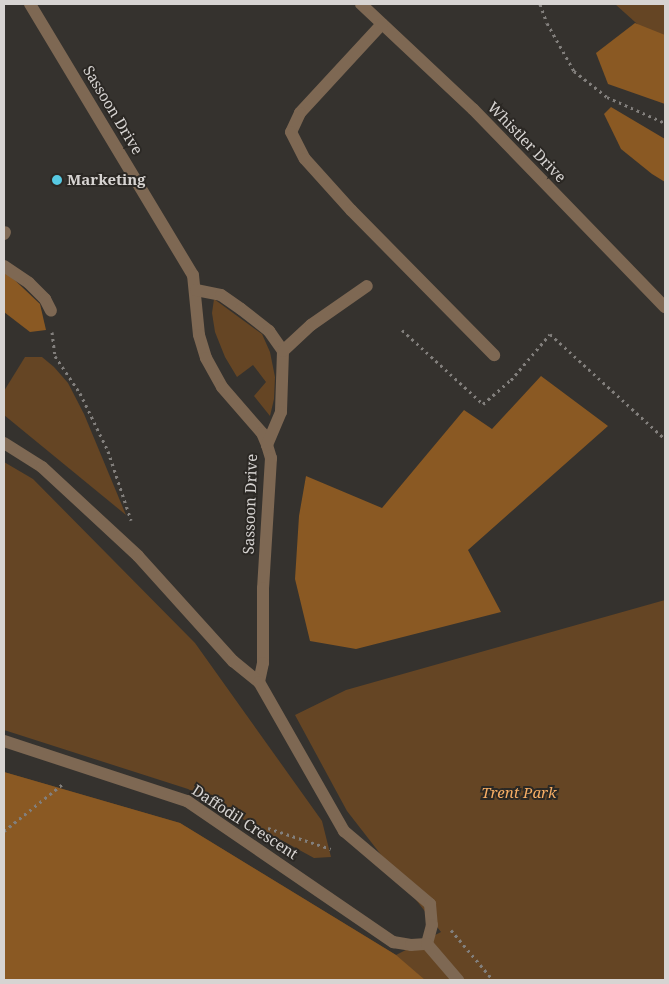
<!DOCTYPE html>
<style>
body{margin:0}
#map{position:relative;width:669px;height:984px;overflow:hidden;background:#35322e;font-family:"Noto Serif",serif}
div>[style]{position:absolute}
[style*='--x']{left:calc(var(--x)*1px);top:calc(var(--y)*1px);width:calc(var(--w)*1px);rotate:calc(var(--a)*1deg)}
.green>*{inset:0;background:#654524}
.forest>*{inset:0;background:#8a5923}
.path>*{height:3px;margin-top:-1.5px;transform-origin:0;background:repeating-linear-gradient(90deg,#827f7c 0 2.5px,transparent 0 6.5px)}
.minor>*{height:12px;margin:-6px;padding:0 6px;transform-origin:6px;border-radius:6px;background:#7e6853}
.dots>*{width:14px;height:14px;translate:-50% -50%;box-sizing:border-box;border:2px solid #2b2824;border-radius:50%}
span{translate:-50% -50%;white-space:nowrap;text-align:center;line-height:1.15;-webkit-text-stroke:4px #2b2824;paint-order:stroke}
.street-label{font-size:15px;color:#d7d4d2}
.poi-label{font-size:15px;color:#d7d4d2;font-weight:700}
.left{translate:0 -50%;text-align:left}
.park-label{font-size:15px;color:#f7ae65;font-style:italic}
.frame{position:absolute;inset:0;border:5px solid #d7d4d2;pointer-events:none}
</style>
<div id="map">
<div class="green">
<div style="clip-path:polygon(615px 4px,665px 4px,665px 49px)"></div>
<div style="clip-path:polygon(214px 299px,262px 334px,270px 352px,275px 377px,274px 399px,270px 416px,254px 396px,266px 382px,253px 365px,237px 377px,225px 357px,215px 332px,212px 313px)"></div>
<div style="clip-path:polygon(25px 357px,42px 357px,54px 367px,68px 383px,84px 414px,126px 515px,4px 415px,4px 391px)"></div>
<div style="clip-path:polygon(4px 462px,33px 479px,195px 643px,322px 821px,331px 857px,314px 858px,188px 789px,4px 730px)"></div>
<div style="clip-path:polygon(665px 600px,665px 980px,4px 980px,4px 772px,180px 823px,396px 955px,441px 932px,347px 811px,295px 715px,346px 690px)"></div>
</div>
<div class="forest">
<div style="clip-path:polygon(635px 23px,665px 35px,665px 104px,608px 84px,596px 53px)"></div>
<div style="clip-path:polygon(611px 107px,665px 139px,665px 182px,652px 174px,621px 149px,604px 114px)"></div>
<div style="clip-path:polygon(4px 270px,40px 304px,46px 330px,30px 332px,4px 312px)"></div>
<div style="clip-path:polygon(541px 376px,608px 426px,468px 550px,501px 612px,356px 649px,310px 641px,295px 579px,299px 516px,306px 476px,382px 508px,464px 410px,492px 429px)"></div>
<div style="clip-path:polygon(4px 772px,180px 823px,396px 955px,425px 980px,4px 980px)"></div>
</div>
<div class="path">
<div style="--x:540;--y:4;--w:20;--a:70"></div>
<div style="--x:547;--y:23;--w:55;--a:60.6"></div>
<div style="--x:574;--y:71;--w:42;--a:38.2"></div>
<div style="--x:607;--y:97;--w:64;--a:24.1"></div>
<div style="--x:402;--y:330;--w:110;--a:42.4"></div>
<div style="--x:483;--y:404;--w:37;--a:-41"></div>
<div style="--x:511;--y:380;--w:60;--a:-49.7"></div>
<div style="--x:550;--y:334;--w:156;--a:42.4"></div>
<div style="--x:52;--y:332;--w:24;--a:83"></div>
<div style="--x:55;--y:356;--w:45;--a:56"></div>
<div style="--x:80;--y:393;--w:64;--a:64.2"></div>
<div style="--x:108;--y:451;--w:73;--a:71.6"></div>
<div style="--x:268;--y:828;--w:66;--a:18.4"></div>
<div style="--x:4;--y:831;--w:77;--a:-38.7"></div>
<div style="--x:451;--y:930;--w:65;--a:50"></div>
</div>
<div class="minor">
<div style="--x:30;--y:4;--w:316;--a:59"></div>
<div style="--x:193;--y:275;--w:60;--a:84.3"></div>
<div style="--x:199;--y:335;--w:24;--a:73"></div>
<div style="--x:206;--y:358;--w:33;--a:61"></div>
<div style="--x:222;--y:387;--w:61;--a:49"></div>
<div style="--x:262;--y:433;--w:13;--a:67"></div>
<div style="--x:267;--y:445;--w:14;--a:73"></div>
<div style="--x:271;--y:458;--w:130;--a:93.5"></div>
<div style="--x:263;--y:588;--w:75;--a:90"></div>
<div style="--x:263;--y:663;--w:19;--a:102"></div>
<div style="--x:361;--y:4;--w:154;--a:43.2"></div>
<div style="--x:473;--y:109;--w:276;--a:45.9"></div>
<div style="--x:382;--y:24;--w:121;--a:132.7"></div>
<div style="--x:300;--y:113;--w:21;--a:115"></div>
<div style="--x:291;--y:132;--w:30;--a:63"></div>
<div style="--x:305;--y:159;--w:69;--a:48"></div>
<div style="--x:351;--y:210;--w:204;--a:45.4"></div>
<div style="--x:4;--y:234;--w:2;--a:-63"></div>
<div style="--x:4;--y:266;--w:30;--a:34"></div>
<div style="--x:29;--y:283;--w:23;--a:45"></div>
<div style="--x:45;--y:299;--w:13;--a:63"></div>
<div style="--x:196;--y:290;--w:25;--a:11"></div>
<div style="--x:221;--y:295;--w:24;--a:35"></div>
<div style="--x:241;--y:309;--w:36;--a:38"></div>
<div style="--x:269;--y:331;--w:24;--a:55"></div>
<div style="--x:283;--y:351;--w:61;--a:91.9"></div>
<div style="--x:281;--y:412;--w:36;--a:113"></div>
<div style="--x:283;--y:351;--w:38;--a:-43"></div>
<div style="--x:311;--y:325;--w:68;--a:-34.9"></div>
<div style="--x:4;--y:443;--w:45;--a:32.3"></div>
<div style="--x:42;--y:467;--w:131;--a:42.8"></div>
<div style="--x:138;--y:556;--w:142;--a:47.9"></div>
<div style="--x:233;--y:661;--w:33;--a:39"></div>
<div style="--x:259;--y:682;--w:172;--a:60.3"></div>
<div style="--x:344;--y:831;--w:113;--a:40.3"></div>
<div style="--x:430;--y:904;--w:21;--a:85"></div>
<div style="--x:432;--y:925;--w:20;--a:105"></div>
<div style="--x:4;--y:741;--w:193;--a:18.2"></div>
<div style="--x:187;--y:801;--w:250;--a:34.4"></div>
<div style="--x:393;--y:942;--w:18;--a:9"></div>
<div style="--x:411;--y:945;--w:16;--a:-4"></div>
<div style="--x:427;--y:944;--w:48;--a:49.3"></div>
</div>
<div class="dots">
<div style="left:57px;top:180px;background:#57c9e2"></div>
</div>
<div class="street-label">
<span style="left:113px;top:110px;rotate:59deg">Sassoon Drive</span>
<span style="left:527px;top:142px;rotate:46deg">Whistler Drive</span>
<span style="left:250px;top:504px;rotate:-88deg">Sassoon Drive</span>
<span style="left:245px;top:822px;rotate:33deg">Daffodil Crescent</span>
</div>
<div class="poi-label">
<span class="left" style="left:67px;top:180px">Marketing</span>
</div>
<div class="park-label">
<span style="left:519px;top:793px">Trent Park</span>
</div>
<div class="frame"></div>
</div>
